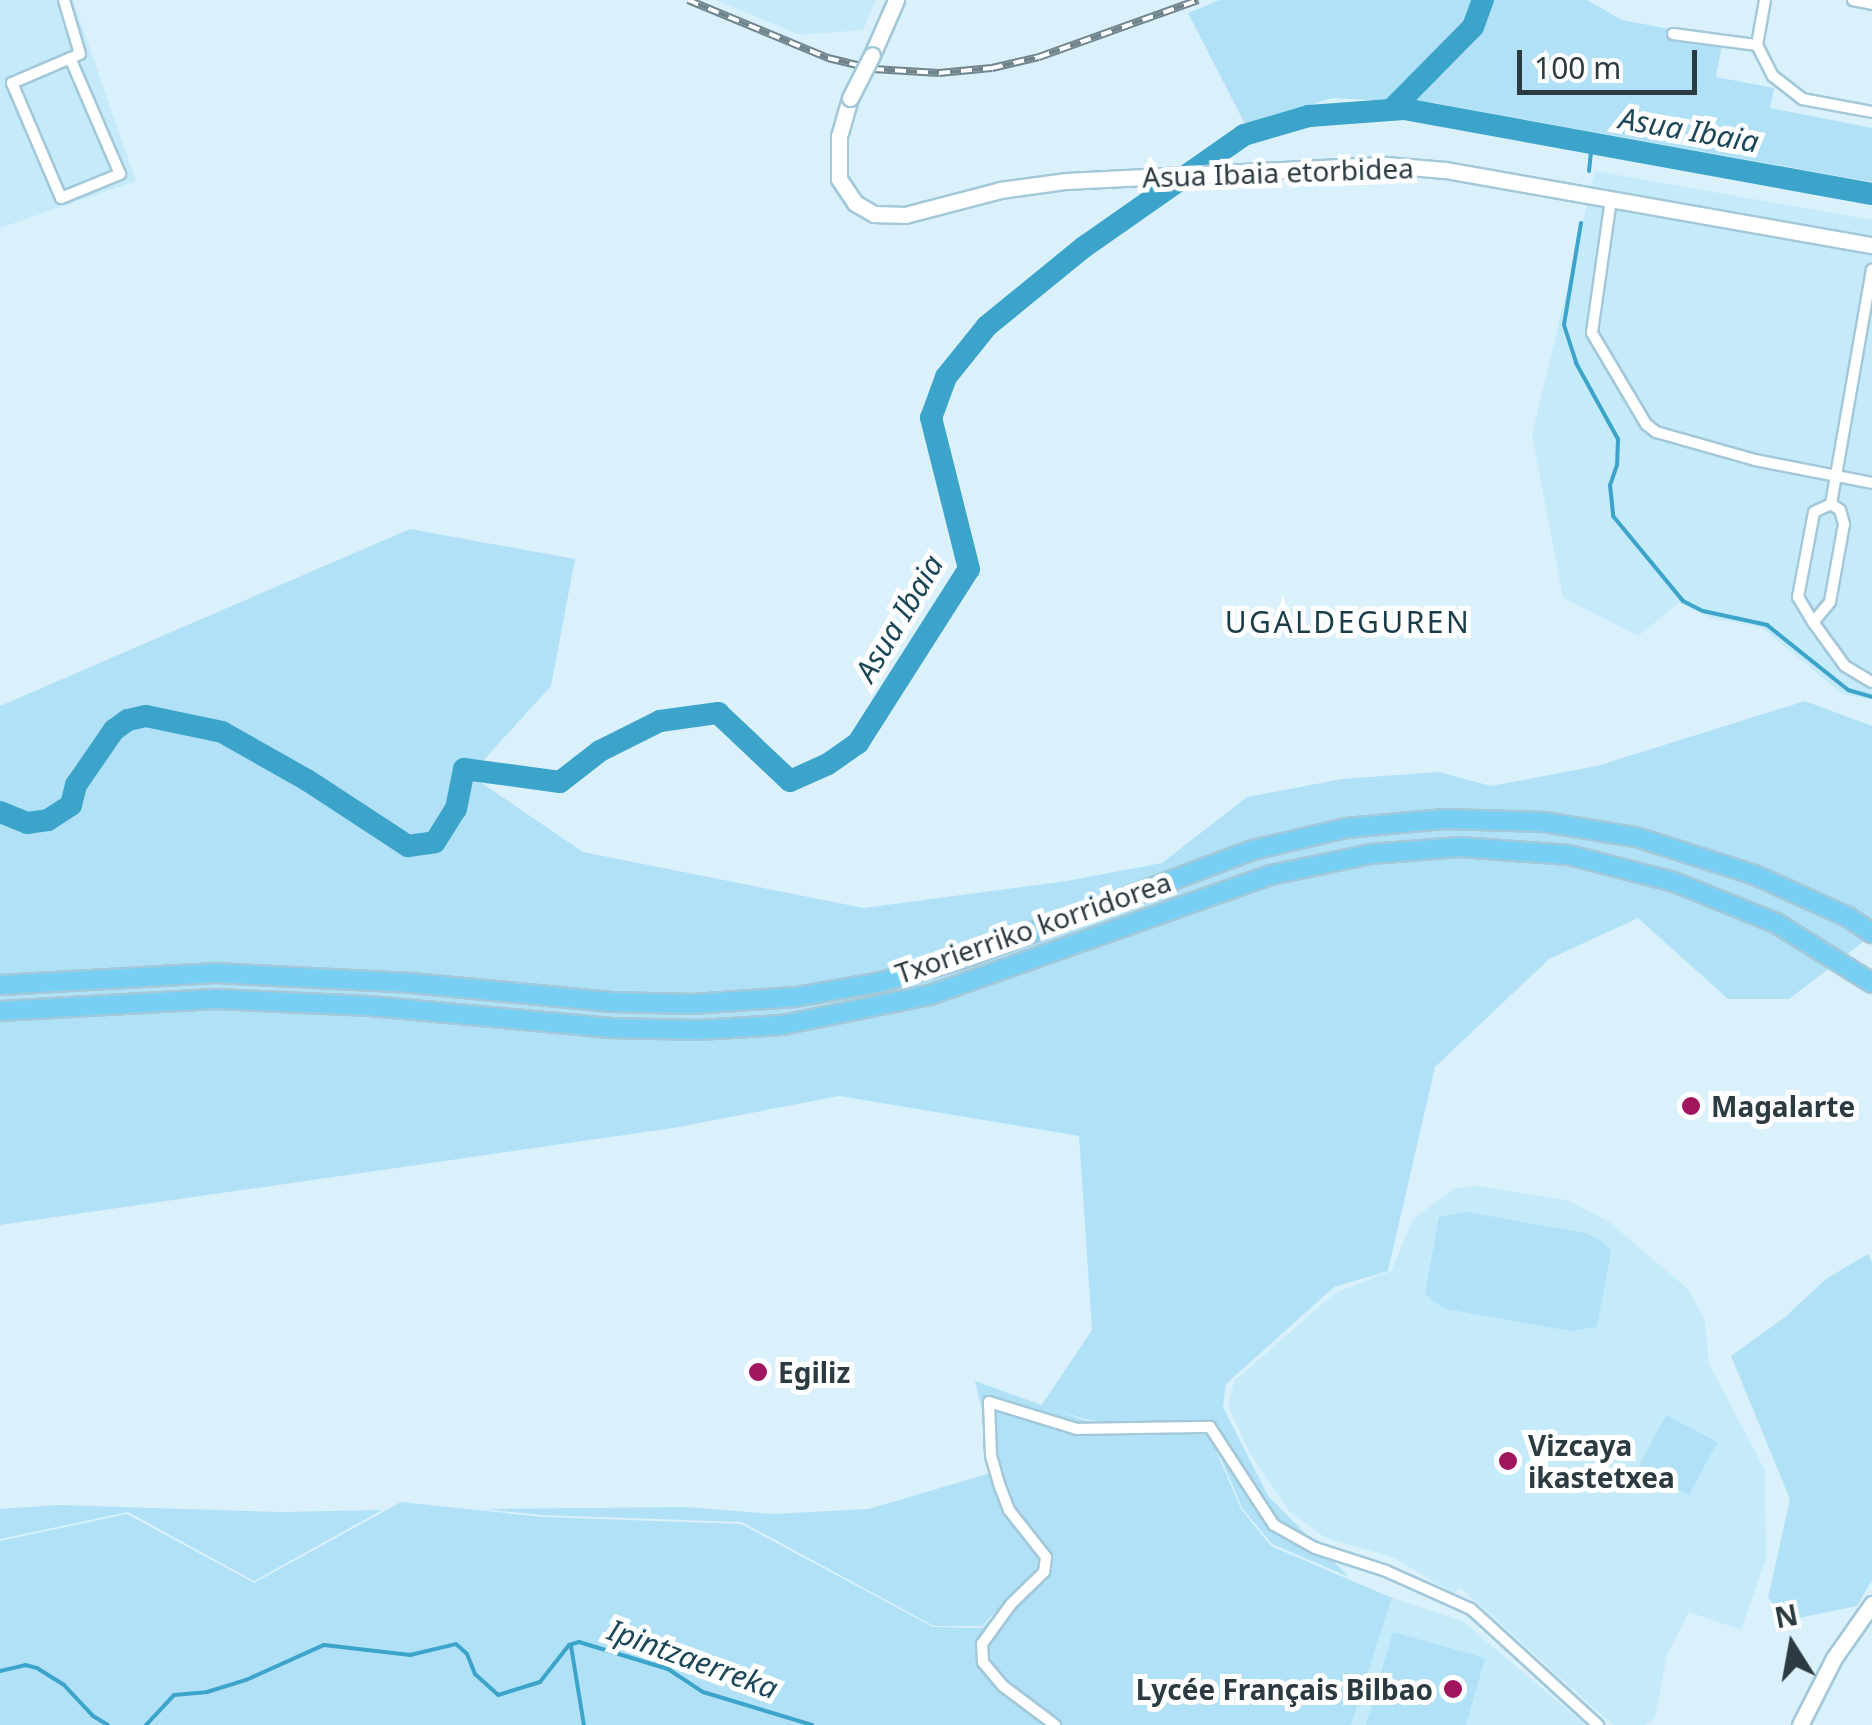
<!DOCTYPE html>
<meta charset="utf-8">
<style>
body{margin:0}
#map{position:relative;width:1872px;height:1725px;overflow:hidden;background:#daf1fc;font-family:"Noto Sans",sans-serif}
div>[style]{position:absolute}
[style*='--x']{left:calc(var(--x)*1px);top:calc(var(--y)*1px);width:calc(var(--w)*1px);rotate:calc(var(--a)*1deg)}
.built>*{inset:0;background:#c5ebfb}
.green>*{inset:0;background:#b1e1f6;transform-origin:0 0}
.stream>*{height:4px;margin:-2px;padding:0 2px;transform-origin:2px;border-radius:2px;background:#3ca4ca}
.river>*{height:22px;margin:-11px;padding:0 11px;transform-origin:11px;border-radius:11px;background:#3ca4ca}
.roads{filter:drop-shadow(2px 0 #a2c8d9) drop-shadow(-2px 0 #a2c8d9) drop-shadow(0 2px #a2c8d9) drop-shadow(0 -2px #a2c8d9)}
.street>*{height:10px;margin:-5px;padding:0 5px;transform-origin:5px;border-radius:5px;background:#fff}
.secondary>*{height:15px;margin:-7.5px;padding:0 7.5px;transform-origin:7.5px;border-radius:7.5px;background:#fff}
.highway>*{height:18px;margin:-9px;padding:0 9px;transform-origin:9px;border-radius:9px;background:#77d0f4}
.rail>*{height:8px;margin-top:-4px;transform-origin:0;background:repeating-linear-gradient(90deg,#fff 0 11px,#71848c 0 22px);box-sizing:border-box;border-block:2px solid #71848c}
.bridges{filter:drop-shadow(2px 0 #a2c8d9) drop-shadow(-2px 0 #a2c8d9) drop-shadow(0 2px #a2c8d9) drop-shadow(0 -2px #a2c8d9)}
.secondary-bridge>*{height:15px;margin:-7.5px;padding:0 7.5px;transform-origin:7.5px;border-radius:7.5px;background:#fff}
.dots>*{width:28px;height:28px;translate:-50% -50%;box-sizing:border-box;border:5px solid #fff;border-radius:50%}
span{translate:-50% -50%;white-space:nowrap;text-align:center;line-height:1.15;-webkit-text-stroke:10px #fff;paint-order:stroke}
.street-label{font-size:28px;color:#2b3b41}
.poi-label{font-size:28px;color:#2b3b41;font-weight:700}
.left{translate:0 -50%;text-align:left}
.right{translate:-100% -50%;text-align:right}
.water-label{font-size:30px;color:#1b4758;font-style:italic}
.neighbourhood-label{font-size:30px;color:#1a3d4a;letter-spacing:2.5px}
.north{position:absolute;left:1742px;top:1595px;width:100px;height:100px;-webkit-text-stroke:8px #fff;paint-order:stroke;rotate:349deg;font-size:28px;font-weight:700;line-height:40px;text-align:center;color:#2b3b41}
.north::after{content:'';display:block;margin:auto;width:35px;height:45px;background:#2b3b41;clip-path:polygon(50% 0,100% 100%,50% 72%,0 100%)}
.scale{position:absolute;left:1517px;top:50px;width:180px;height:45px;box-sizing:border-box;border:5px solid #2b3b41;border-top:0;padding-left:12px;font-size:30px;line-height:35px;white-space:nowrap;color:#2b3b41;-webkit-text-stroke:8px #fff;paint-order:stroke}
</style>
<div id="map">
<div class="built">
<div style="clip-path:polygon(0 0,73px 0,136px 181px,0 228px)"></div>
<div style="clip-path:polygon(716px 0,876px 0,863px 30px,800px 35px)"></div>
<div style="clip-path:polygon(1595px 171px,1872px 220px,1872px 700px,1842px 694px,1761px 627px,1714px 619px,1679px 603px,1638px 636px,1563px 598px,1532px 435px)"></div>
<div style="clip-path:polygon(1476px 1186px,1567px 1200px,1608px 1221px,1689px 1290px,1705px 1320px,1709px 1364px,1765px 1470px,1766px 1559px,1741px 1630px,1689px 1612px,1667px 1655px,1655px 1718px,1645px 1725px,1614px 1725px,1605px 1718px,1461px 1588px,1453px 1594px,1393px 1557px,1326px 1538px,1290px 1512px,1249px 1452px,1228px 1406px,1234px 1381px,1335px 1293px,1391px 1271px,1413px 1219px,1455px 1188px)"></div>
<div style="clip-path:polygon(1392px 1598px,1462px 1621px,1586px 1725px,1351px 1725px)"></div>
</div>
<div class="green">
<div style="clip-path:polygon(1220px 0,1587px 0,1622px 20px,1723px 39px,1716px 77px,1774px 88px,1770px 108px,1872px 128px,1872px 182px,1434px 103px,1332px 98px,1246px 126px,1188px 13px)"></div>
<div style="clip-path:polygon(410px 529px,575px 559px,551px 686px,470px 775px,583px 852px,864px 908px,1067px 881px,1162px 863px,1247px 797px,1342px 779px,1439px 772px,1491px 786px,1597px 766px,1805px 701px,1872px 726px,1872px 935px,1789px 999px,1728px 999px,1638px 918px,1549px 959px,1435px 1067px,1388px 1271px,1334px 1287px,1226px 1384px,1223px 1407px,1268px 1496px,1349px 1577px,1272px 1544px,1242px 1508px,1210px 1432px,1089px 1420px,1041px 1406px,1092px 1330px,1079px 1136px,839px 1096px,673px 1128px,0 1225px,0 706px)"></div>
<div style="clip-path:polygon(1467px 1212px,1585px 1233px,1602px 1241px,1611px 1251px,1597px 1327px,1570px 1331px,1446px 1309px,1433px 1301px,1425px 1293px,1439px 1217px)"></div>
<div style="clip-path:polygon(1868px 1254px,1872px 1262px,1872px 1580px,1857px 1606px,1789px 1620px,1768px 1598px,1790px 1499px,1731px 1356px,1784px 1318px,1826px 1279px)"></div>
<div style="clip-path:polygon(975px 1381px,1089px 1422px,1209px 1434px,1241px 1509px,1271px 1546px,1392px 1598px,1351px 1725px,0 1725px,0 1541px,127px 1514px,254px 1583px,401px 1502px,542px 1517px,741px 1524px,933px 1627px,982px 1628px,1045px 1563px,1015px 1509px,989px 1441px)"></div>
<div style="left:1666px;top:1415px;width:58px;height:60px;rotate:28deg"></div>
<div style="clip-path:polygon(997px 1471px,1043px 1562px,982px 1626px,934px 1626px,742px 1522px,542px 1515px,484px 1509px,685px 1507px,772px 1514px,869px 1509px)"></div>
<div style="clip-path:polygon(59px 1505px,281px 1512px,382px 1510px,254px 1581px,128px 1512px,0 1539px,0 1509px)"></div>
<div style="clip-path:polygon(1393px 1632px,1485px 1658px,1466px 1725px,1366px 1725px)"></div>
</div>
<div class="stream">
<div style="--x:1589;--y:171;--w:28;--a:-84"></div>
<div style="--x:1581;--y:223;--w:103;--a:99.5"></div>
<div style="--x:1564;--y:325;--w:40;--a:72"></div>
<div style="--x:1576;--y:363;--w:87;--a:61.1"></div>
<div style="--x:1618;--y:439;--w:26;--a:92"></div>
<div style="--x:1617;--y:465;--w:21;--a:109"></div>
<div style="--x:1610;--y:485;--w:31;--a:84"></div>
<div style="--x:1613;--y:516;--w:110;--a:50.5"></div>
<div style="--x:1683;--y:601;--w:22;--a:27"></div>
<div style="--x:1703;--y:611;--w:66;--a:12.3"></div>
<div style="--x:1767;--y:625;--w:104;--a:38.7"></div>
<div style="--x:1848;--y:690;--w:25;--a:16"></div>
<div style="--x:571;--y:1646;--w:80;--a:80.7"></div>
<div style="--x:0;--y:1671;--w:26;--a:-13"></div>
<div style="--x:25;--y:1665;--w:12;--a:14"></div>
<div style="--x:37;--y:1668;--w:32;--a:32"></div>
<div style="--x:64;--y:1685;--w:42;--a:46.9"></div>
<div style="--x:93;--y:1716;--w:17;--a:31"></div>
<div style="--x:146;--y:1725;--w:41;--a:-47"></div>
<div style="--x:174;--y:1695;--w:33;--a:-5"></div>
<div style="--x:207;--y:1692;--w:41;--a:-17.1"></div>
<div style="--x:246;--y:1680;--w:85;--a:-24.2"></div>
<div style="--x:324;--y:1645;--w:87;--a:6.6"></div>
<div style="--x:410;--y:1655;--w:47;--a:-13.4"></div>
<div style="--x:456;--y:1644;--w:15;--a:42"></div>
<div style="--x:467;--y:1654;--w:22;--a:68"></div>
<div style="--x:475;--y:1674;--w:31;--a:42"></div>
<div style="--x:498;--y:1695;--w:44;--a:-17.2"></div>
<div style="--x:540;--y:1682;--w:47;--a:-51.9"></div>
<div style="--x:569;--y:1645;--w:10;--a:-17"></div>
<div style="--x:579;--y:1642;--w:93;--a:16.9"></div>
<div style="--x:668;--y:1669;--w:42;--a:33.3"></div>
<div style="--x:703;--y:1692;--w:114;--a:16.8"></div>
</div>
<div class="river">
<div style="--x:1392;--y:109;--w:115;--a:-45.4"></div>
<div style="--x:1473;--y:27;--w:29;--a:-70"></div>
<div style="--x:0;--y:812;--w:29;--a:22"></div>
<div style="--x:27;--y:823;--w:21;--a:-8"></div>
<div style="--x:48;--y:820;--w:27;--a:-33"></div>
<div style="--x:71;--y:805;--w:21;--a:-76"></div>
<div style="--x:76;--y:785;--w:67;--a:-55.4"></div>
<div style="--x:114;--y:730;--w:17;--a:-36"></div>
<div style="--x:128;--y:720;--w:18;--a:-13"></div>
<div style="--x:146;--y:716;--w:78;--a:11.9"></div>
<div style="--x:222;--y:732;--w:98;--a:29.5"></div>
<div style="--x:307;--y:780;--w:121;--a:33.2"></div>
<div style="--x:408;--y:846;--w:27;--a:-8"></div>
<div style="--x:435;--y:842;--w:39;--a:-58"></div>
<div style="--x:456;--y:809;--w:41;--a:-78.7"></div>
<div style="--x:464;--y:769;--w:97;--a:7.7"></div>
<div style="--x:560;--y:782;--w:51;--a:-37.8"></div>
<div style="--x:600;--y:751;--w:67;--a:-26.6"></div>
<div style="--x:660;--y:721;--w:59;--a:-7.9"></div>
<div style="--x:718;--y:713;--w:99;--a:43.4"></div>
<div style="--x:790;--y:781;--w:42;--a:-24.1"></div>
<div style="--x:828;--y:764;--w:37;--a:-35"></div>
<div style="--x:858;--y:743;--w:206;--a:-57.5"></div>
<div style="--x:969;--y:569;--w:156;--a:-104.1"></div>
<div style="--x:931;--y:418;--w:44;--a:-69.9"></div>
<div style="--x:946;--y:377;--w:65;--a:-51.2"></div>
<div style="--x:987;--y:326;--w:125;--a:-39.2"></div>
<div style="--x:1084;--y:247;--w:195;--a:-35"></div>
<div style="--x:1244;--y:135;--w:68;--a:-16.3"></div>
<div style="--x:1309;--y:116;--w:95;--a:-4.2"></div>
<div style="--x:1404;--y:109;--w:476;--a:10.3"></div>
</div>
<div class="roads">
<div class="street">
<div style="--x:64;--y:0;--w:56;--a:73.5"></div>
<div style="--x:80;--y:54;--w:74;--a:156.9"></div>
<div style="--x:12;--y:83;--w:125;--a:66.9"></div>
<div style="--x:61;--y:198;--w:64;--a:-22.1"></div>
<div style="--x:120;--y:174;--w:126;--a:-113.3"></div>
<div style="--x:1853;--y:0;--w:19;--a:12"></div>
<div style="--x:1673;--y:34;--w:85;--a:7.5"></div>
<div style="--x:1757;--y:45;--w:35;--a:63"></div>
<div style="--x:1773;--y:76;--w:37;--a:38"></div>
<div style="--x:1802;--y:99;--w:71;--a:10.5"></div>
<div style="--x:1757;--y:45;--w:46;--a:-79.9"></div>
<div style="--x:1611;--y:199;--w:135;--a:98.1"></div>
<div style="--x:1592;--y:333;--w:106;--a:59.3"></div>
<div style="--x:1646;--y:424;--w:13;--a:39"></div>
<div style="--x:1656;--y:432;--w:103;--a:15.8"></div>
<div style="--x:1755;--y:460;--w:119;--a:11.1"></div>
<div style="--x:1831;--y:504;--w:11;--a:34"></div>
<div style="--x:1840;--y:510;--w:15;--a:74"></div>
<div style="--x:1844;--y:524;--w:79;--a:100.2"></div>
<div style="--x:1830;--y:602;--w:26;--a:130"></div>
<div style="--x:1813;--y:622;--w:29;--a:-121"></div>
<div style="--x:1798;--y:597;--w:86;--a:-79.3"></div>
<div style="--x:1814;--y:512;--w:19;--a:-25"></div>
<div style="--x:1831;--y:504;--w:238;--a:-80.1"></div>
<div style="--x:1813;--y:622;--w:54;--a:54"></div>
<div style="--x:1845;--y:666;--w:31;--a:31"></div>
<div style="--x:1055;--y:1725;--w:65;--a:-143.1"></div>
<div style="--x:1003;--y:1686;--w:31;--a:-130"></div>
<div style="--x:983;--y:1662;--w:18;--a:-93"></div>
<div style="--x:982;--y:1644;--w:49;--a:-54.1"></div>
<div style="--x:1011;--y:1604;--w:46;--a:-44.1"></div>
<div style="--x:1044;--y:1572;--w:15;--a:-82"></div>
<div style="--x:1046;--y:1557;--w:60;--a:-128.2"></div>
<div style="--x:1009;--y:1510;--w:25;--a:-111"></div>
<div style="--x:1000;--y:1487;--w:33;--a:-106"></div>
<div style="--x:991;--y:1455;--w:53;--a:-92.2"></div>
<div style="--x:989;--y:1402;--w:92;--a:17.1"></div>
<div style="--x:1077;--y:1429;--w:133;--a:-0.9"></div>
<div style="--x:1210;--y:1427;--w:117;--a:56.9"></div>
<div style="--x:1274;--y:1525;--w:47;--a:29.3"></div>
<div style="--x:1315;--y:1548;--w:75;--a:17.9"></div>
<div style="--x:1386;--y:1571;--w:93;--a:24.1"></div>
<div style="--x:1471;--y:1609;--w:172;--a:42.4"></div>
</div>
<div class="secondary">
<div style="--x:872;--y:55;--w:60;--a:-66.4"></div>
<div style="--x:850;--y:98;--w:40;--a:106"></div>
<div style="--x:839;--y:136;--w:43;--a:90"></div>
<div style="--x:839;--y:179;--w:29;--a:56"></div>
<div style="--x:855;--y:203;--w:22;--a:30"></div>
<div style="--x:874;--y:214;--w:31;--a:2"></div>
<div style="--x:905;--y:215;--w:98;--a:-14.7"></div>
<div style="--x:1000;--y:190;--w:67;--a:-7.8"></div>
<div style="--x:1066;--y:181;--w:320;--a:-2.9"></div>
<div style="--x:1386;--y:165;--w:59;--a:4.8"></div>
<div style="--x:1445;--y:170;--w:434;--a:10"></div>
<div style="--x:1800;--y:1725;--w:75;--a:-63.1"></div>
<div style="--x:1834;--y:1658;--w:66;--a:-54.9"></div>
</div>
<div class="highway">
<div style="--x:0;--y:985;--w:216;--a:-3.2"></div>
<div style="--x:216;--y:973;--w:195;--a:2.9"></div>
<div style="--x:411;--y:983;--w:201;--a:5.4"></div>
<div style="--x:611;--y:1002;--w:81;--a:1.4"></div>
<div style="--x:692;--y:1004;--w:104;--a:-3.9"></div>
<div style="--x:796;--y:997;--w:86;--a:-10"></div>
<div style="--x:881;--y:982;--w:83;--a:-16"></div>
<div style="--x:961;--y:959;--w:312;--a:-20.5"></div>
<div style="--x:1253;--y:850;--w:96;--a:-13.3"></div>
<div style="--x:1346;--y:828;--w:99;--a:-5.2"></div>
<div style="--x:1445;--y:819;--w:99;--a:1.7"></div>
<div style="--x:1544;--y:822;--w:93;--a:9.3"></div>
<div style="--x:1636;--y:837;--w:125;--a:17.7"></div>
<div style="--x:1755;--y:875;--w:102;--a:24.3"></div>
<div style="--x:1848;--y:917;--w:29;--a:34"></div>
<div style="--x:0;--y:1011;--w:216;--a:-3.2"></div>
<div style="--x:216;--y:999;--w:154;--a:2.6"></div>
<div style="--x:370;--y:1006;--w:242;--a:5.2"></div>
<div style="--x:611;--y:1028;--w:88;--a:1.3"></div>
<div style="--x:699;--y:1030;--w:83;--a:-3.4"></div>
<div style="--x:782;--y:1025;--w:151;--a:-11.5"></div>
<div style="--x:930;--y:995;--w:361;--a:-19.4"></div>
<div style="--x:1271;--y:875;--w:102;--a:-11.9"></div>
<div style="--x:1371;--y:854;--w:89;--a:-4.5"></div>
<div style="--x:1460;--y:847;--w:109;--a:4.2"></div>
<div style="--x:1569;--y:855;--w:108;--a:14.4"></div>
<div style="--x:1674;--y:882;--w:110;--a:21.9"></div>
<div style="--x:1776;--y:923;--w:113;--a:32"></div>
</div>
</div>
<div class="rail">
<div style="--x:688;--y:0;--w:152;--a:22.5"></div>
<div style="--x:828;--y:58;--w:46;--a:13.7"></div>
<div style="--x:873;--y:69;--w:66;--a:3.5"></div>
<div style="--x:939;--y:73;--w:53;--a:-5.4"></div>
<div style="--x:992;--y:68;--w:48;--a:-13.2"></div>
<div style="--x:1039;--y:57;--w:169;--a:-19.7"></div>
</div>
<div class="bridges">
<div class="secondary-bridge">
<div style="--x:850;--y:98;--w:48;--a:-62.9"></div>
</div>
</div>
<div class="dots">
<div style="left:1691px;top:1106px;background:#a1155e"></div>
<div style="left:758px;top:1372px;background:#a1155e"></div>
<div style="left:1508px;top:1461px;background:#a1155e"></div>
<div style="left:1453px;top:1689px;background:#a1155e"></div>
</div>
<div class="street-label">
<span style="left:1278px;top:172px;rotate:-2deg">Asua Ibaia etorbidea</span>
<span style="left:1033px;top:927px;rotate:-19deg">Txorierriko korridorea</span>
</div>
<div class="poi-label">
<span class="left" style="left:1711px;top:1106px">Magalarte</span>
<span class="left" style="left:778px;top:1372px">Egiliz</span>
<span class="left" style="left:1528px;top:1461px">Vizcaya<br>ikastetxea</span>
<span class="right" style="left:1433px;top:1689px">Lycée Français Bilbao</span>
</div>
<div class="water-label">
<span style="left:1689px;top:130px;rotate:10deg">Asua Ibaia</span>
<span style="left:899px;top:618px;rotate:-59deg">Asua Ibaia</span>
<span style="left:693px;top:1659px;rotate:20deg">Ipintzaerreka</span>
</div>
<div class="neighbourhood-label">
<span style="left:1348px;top:622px">UGALDEGUREN</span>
</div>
<div class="north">N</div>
<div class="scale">100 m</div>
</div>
